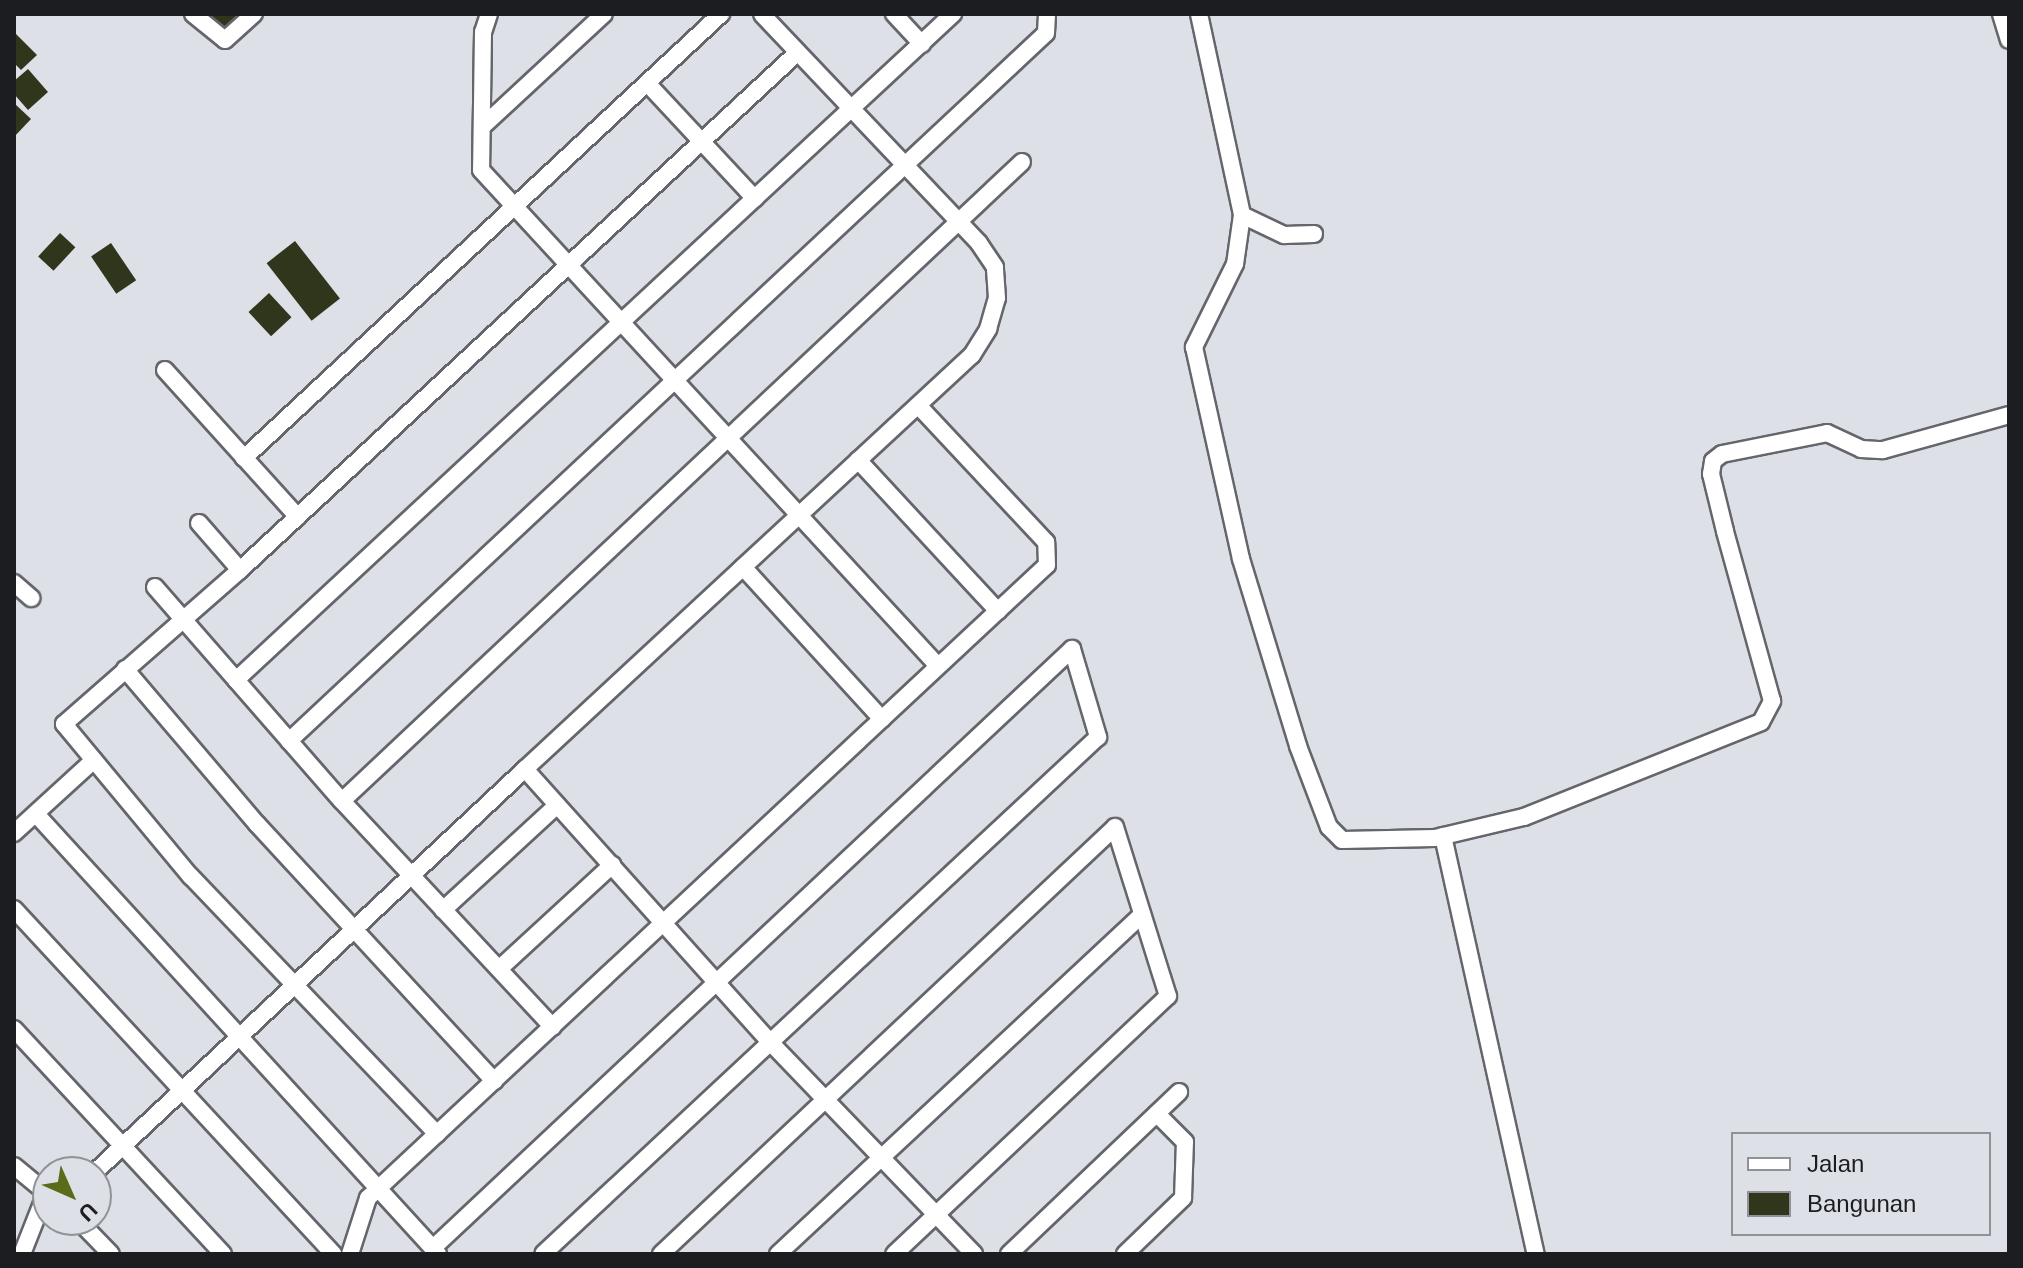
<!DOCTYPE html>
<style>
body{margin:0}
#map{position:relative;width:2023px;height:1268px;overflow:hidden;background:#dde0e7;font-family:Helvetica,sans-serif}
div>[style]{position:absolute}
[style*='--x']{left:calc(var(--x)*1px);top:calc(var(--y)*1px);width:calc(var(--w)*1px);rotate:calc(var(--a)*1deg)}
.building>*{inset:0;background:#2f361c;transform-origin:0 0}
.roads{filter:drop-shadow(2px 0 #64666c) drop-shadow(-2px 0 #64666c) drop-shadow(0 2px #64666c) drop-shadow(0 -2px #64666c)}
.minor>*{height:16px;margin:-8px;padding:0 8px;transform-origin:8px;border-radius:8px;background:#fff}
span{translate:-50% -50%;white-space:nowrap;text-align:center;line-height:1.15;-webkit-text-stroke:8px #dde0e7;paint-order:stroke}
.frame{position:absolute;inset:0;border:16px solid #1c1d20;pointer-events:none}
.legend{position:absolute;left:1731px;top:1132px;width:260px;height:104px;box-sizing:border-box;background:#dde0e7;border:2px solid #909297;margin:0;padding:10px 14px;list-style:none;font-size:24px;color:#1c1d20}
.legend li{display:flex;align-items:center;gap:16px;height:40px}
.legend b{width:40px;border:2px solid #909297}
.north{position:absolute;left:32px;top:1156px;width:80px;height:80px;box-sizing:border-box;background:#dde0e7;border:2px solid #909297;border-radius:50%;rotate:135deg;font-size:22px;font-weight:700;line-height:32px;text-align:center;color:#1c1d20}
.north::after{content:'';display:block;margin:auto;width:28px;height:36px;background:#596c19;clip-path:polygon(50% 0,100% 100%,50% 72%,0 100%)}
</style>
<div id="map">
<div class="building">
<div style="clip-path:polygon(203px 14px,243px 14px,225px 34px)"></div>
<div style="clip-path:polygon(14px 32px,37px 55px,21px 70px,14px 63px)"></div>
<div style="clip-path:polygon(28px 69px,48px 92px,28px 110px,14px 94px,14px 81px)"></div>
<div style="clip-path:polygon(14px 103px,31px 119px,14px 137px)"></div>
<div style="left:60px;top:233px;width:21px;height:32px;rotate:43deg"></div>
<div style="left:295px;top:241px;width:73px;height:36px;rotate:52deg"></div>
<div style="left:111px;top:243px;width:45px;height:24px;rotate:56deg"></div>
<div style="left:269px;top:293px;width:33px;height:28px;rotate:47deg"></div>
</div>
<div class="roads">
<div class="minor">
<div style="--x:193;--y:14;--w:41;--a:39.1"></div>
<div style="--x:225;--y:40;--w:39;--a:-42"></div>
<div style="--x:489;--y:14;--w:19;--a:108"></div>
<div style="--x:483;--y:32;--w:138;--a:90.8"></div>
<div style="--x:481;--y:170;--w:674;--a:47.34"></div>
<div style="--x:894;--y:14;--w:41;--a:47"></div>
<div style="--x:1199;--y:14;--w:206;--a:77.9"></div>
<div style="--x:1242;--y:215;--w:49;--a:98.1"></div>
<div style="--x:1235;--y:264;--w:93;--a:116.3"></div>
<div style="--x:1194;--y:347;--w:217;--a:77.5"></div>
<div style="--x:1241;--y:559;--w:195;--a:73"></div>
<div style="--x:1298;--y:746;--w:87;--a:69.1"></div>
<div style="--x:1329;--y:827;--w:18;--a:45"></div>
<div style="--x:1342;--y:840;--w:93;--a:-1.2"></div>
<div style="--x:1435;--y:838;--w:91;--a:-13.3"></div>
<div style="--x:1524;--y:817;--w:255;--a:-21.8"></div>
<div style="--x:1761;--y:722;--w:24;--a:-62"></div>
<div style="--x:1772;--y:701;--w:176;--a:-105.5"></div>
<div style="--x:1725;--y:531;--w:59;--a:-103.8"></div>
<div style="--x:1711;--y:474;--w:13;--a:-81"></div>
<div style="--x:1713;--y:461;--w:11;--a:-38"></div>
<div style="--x:1722;--y:454;--w:107;--a:-11.3"></div>
<div style="--x:1827;--y:433;--w:38;--a:25"></div>
<div style="--x:1861;--y:449;--w:22;--a:3"></div>
<div style="--x:1883;--y:450;--w:131;--a:-15.5"></div>
<div style="--x:2001;--y:14;--w:27;--a:73"></div>
<div style="--x:647;--y:83;--w:158;--a:47"></div>
<div style="--x:482;--y:127;--w:166;--a:-42.8"></div>
<div style="--x:1242;--y:215;--w:47;--a:25.5"></div>
<div style="--x:1284;--y:235;--w:30;--a:-2"></div>
<div style="--x:165;--y:370;--w:198;--a:47.9"></div>
<div style="--x:244;--y:458;--w:652;--a:-42.95"></div>
<div style="--x:858;--y:460;--w:206;--a:47.2"></div>
<div style="--x:199;--y:523;--w:62;--a:48.9"></div>
<div style="--x:743;--y:567;--w:206;--a:47.6"></div>
<div style="--x:14;--y:583;--w:23;--a:41"></div>
<div style="--x:155;--y:587;--w:284;--a:48.9"></div>
<div style="--x:342;--y:801;--w:309;--a:47"></div>
<div style="--x:125;--y:669;--w:204;--a:49.6"></div>
<div style="--x:257;--y:824;--w:350;--a:47.3"></div>
<div style="--x:236;--y:680;--w:979;--a:-42.89"></div>
<div style="--x:289;--y:741;--w:1036;--a:-43.08"></div>
<div style="--x:1046;--y:33;--w:19;--a:-87"></div>
<div style="--x:525;--y:769;--w:609;--a:-42.81"></div>
<div style="--x:972;--y:355;--w:31;--a:-58"></div>
<div style="--x:988;--y:329;--w:32;--a:-74"></div>
<div style="--x:997;--y:298;--w:31;--a:-94"></div>
<div style="--x:995;--y:267;--w:29;--a:-124"></div>
<div style="--x:979;--y:243;--w:315;--a:-133.5"></div>
<div style="--x:342;--y:801;--w:933;--a:-43.22"></div>
<div style="--x:36;--y:814;--w:596;--a:47.58"></div>
<div style="--x:14;--y:833;--w:108;--a:-42.4"></div>
<div style="--x:1443;--y:836;--w:428;--a:77.5"></div>
<div style="--x:14;--y:909;--w:470;--a:47.2"></div>
<div style="--x:443;--y:910;--w:155;--a:-42.6"></div>
<div style="--x:499;--y:969;--w:154;--a:-42.6"></div>
<div style="--x:14;--y:1029;--w:307;--a:47.1"></div>
<div style="--x:437;--y:1134;--w:356;--a:-133.7"></div>
<div style="--x:191;--y:877;--w:199;--a:-129.7"></div>
<div style="--x:64;--y:724;--w:234;--a:-41.2"></div>
<div style="--x:240;--y:570;--w:761;--a:-42.87"></div>
<div style="--x:14;--y:1166;--w:44;--a:39.5"></div>
<div style="--x:95;--y:1172;--w:589;--a:-43.14"></div>
<div style="--x:525;--y:769;--w:368;--a:48.1"></div>
<div style="--x:771;--y:1043;--w:293;--a:46.1"></div>
<div style="--x:78;--y:1220;--w:47;--a:45.9"></div>
<div style="--x:433;--y:1248;--w:876;--a:-43.15"></div>
<div style="--x:1072;--y:649;--w:92;--a:73.5"></div>
<div style="--x:1098;--y:737;--w:758;--a:137.03"></div>
<div style="--x:22;--y:1254;--w:66;--a:-68.5"></div>
<div style="--x:350;--y:1254;--w:59;--a:-72.2"></div>
<div style="--x:368;--y:1198;--w:928;--a:-42.99"></div>
<div style="--x:1047;--y:565;--w:23;--a:-92"></div>
<div style="--x:1046;--y:542;--w:187;--a:-133.1"></div>
<div style="--x:661;--y:1254;--w:623;--a:-43.24"></div>
<div style="--x:1115;--y:827;--w:177;--a:72.6"></div>
<div style="--x:1168;--y:996;--w:376;--a:136.7"></div>
<div style="--x:778;--y:1254;--w:498;--a:-43"></div>
<div style="--x:1009;--y:1254;--w:235;--a:-43.6"></div>
<div style="--x:1125;--y:1254;--w:81;--a:-44"></div>
<div style="--x:1183;--y:1198;--w:56;--a:-88"></div>
<div style="--x:1185;--y:1142;--w:40;--a:-135"></div>
</div>
</div>
<div class="frame"></div>
<ul class="legend">
<li><b style="height:10px;background:#fff"></b>Jalan</li>
<li><b style="height:22px;background:#2f361c"></b>Bangunan</li>
</ul>
<div class="north">U</div>
</div>
